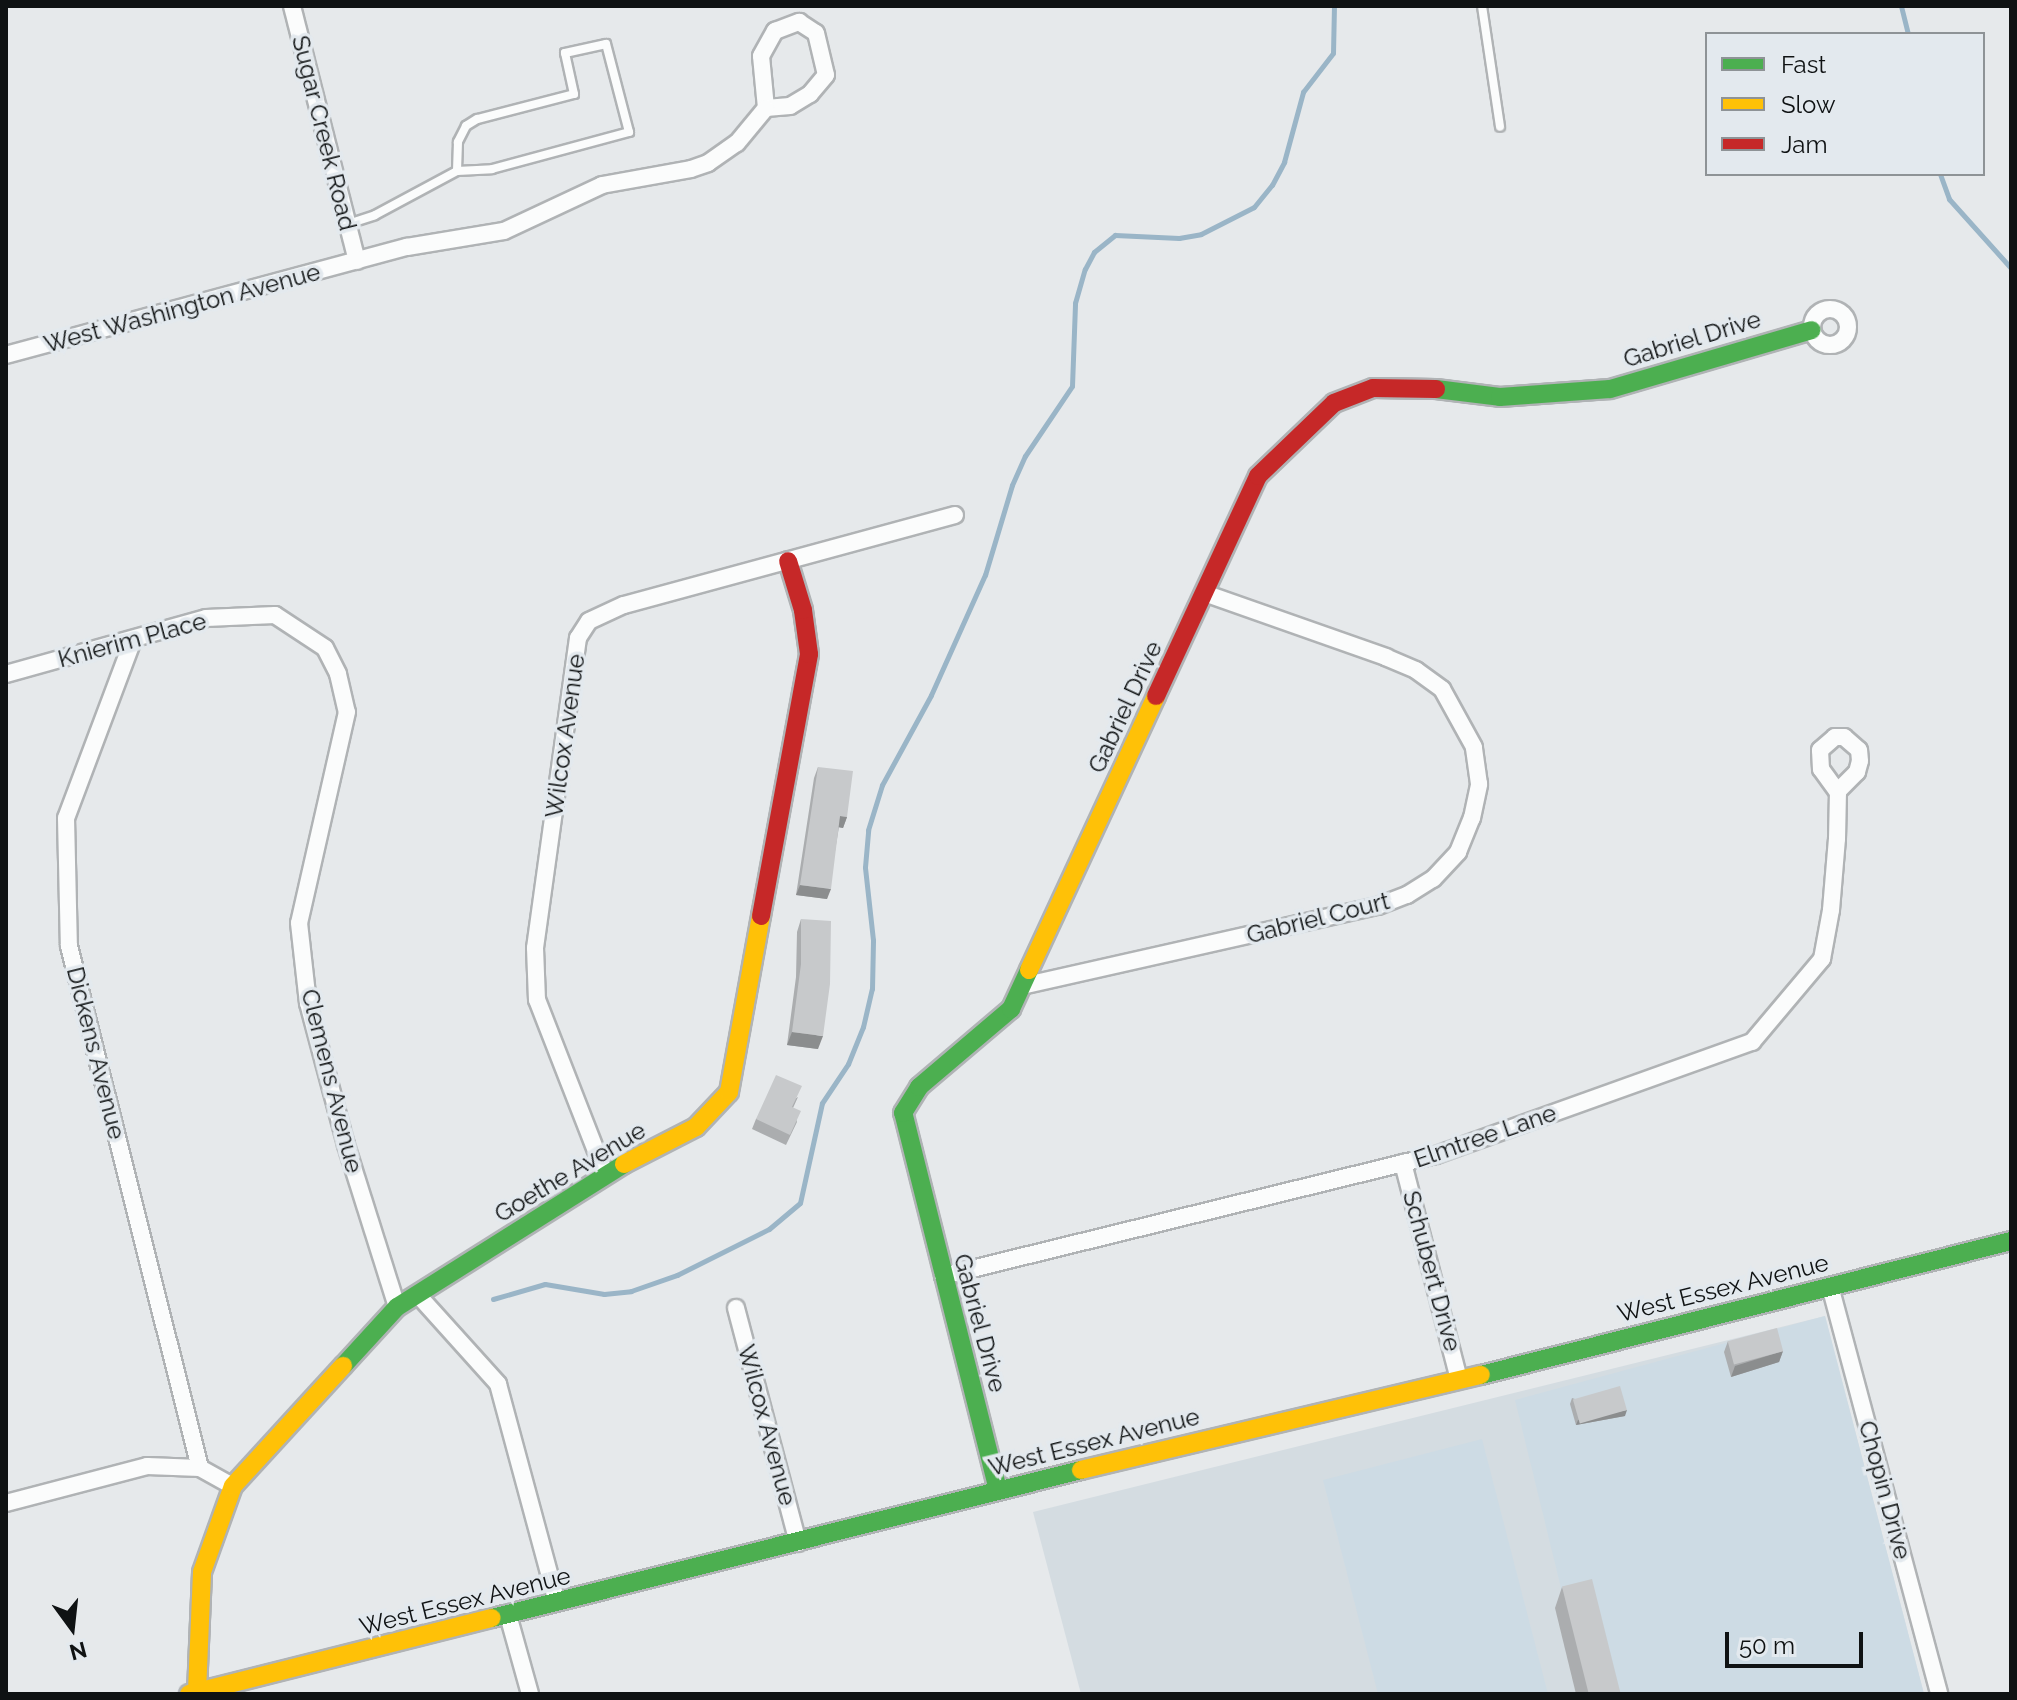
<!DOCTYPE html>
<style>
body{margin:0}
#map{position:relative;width:2017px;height:1700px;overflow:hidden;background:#e6e9eb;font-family:Raleway,sans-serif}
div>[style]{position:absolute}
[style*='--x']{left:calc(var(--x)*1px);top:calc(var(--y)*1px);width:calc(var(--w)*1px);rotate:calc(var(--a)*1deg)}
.built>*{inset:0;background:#d4dce1}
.green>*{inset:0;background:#cddbe4}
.stream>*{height:5px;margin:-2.5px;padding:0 2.5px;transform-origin:2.5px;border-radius:2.5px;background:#9ab5c7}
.roads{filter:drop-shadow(2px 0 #b0b3b5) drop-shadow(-2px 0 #b0b3b5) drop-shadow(0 2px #b0b3b5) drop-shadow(0 -2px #b0b3b5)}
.lane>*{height:8px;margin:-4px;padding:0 4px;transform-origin:4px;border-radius:4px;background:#fbfcfc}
.street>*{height:16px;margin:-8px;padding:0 8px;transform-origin:8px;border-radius:8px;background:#fbfcfc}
.street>.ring{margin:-8px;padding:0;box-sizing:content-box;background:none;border:16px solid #fbfcfc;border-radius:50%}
.fast>*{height:18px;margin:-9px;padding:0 9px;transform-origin:9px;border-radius:9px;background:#4caf50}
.slow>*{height:18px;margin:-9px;padding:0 9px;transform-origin:9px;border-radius:9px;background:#ffc107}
.jam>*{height:18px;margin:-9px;padding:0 9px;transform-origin:9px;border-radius:9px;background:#c62828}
.wall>*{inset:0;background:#abadaf}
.shaded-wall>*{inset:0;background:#8b8d8e}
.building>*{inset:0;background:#c7c9cb;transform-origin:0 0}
span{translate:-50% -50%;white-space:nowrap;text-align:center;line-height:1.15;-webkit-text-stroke:7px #e3e9ee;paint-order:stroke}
.street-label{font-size:24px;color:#0f1213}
.frame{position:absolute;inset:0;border:8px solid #0f1213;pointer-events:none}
.legend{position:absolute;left:1705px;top:32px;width:280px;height:144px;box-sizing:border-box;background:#e3e9ee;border:2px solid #8e9396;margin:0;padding:10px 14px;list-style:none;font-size:24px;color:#0f1213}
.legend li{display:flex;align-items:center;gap:16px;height:40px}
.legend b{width:40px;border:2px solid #8e9396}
.north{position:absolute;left:32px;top:1588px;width:80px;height:80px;-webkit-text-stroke:6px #e3e9ee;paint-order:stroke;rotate:165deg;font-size:22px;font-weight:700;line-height:32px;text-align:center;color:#0f1213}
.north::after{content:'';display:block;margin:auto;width:28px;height:36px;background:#0f1213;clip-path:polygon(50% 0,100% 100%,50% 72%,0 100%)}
.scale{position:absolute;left:1725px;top:1632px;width:138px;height:36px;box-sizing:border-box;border:4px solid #0f1213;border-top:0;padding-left:10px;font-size:24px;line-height:28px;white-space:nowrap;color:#0f1213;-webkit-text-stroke:6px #e3e9ee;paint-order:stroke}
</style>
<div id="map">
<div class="built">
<div style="clip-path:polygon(1825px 1316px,1924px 1694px,1081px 1694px,1033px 1512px)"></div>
</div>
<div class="green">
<div style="clip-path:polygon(1825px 1316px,1924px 1694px,1592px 1694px,1561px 1588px,1515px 1400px)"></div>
<div style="clip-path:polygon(1482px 1439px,1548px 1694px,1378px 1694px,1323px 1480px)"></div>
</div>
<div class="stream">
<div style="--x:1901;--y:6;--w:29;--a:76"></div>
<div style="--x:1940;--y:174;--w:27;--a:70"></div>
<div style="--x:1949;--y:199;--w:93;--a:48.1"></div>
<div style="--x:493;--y:1299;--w:54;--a:-16.1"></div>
<div style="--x:545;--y:1284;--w:60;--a:9.6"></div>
<div style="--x:604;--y:1294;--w:27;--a:-6"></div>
<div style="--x:631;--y:1291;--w:49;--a:-19.2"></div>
<div style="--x:677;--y:1275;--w:103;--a:-26.6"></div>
<div style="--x:769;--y:1229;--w:40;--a:-40"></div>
<div style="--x:800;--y:1203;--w:102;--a:-77.6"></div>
<div style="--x:822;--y:1103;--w:47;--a:-56.3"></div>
<div style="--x:848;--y:1064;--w:40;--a:-68"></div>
<div style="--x:863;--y:1027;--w:39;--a:-77"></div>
<div style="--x:872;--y:989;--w:49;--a:-88.8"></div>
<div style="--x:873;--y:940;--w:73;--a:-96.3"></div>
<div style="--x:865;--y:867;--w:37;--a:-85"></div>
<div style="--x:868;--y:830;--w:47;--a:-72.7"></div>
<div style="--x:882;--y:785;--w:102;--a:-61.4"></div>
<div style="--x:931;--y:695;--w:132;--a:-65.8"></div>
<div style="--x:985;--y:575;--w:94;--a:-73.3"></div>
<div style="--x:1012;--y:485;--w:32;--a:-66"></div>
<div style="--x:1025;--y:456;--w:84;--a:-56.1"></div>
<div style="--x:1072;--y:386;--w:83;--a:-87.9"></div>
<div style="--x:1075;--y:303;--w:35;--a:-74"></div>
<div style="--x:1085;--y:269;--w:19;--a:-62"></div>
<div style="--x:1094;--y:252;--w:27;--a:-39"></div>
<div style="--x:1115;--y:235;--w:64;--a:2.7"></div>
<div style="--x:1179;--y:238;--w:22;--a:-10"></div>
<div style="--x:1201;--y:234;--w:59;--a:-27"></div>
<div style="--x:1254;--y:207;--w:28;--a:-51"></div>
<div style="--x:1272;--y:185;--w:26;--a:-62"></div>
<div style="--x:1284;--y:162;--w:73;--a:-74.8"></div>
<div style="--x:1303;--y:92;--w:49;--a:-52.4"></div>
<div style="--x:1333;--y:53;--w:47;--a:-88.8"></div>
</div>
<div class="roads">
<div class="lane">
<div style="--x:1482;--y:6;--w:122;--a:81.5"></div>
<div style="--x:348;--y:224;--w:28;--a:-18"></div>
<div style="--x:375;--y:215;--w:93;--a:-28.2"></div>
<div style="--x:457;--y:171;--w:35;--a:-3"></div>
<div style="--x:492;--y:169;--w:142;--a:-15.1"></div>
<div style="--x:629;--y:132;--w:91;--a:-104.6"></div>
<div style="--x:606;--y:44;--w:42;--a:167.6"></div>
<div style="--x:565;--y:53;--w:42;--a:77.6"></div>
<div style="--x:574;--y:94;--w:100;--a:165.5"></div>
<div style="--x:477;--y:119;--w:13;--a:148"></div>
<div style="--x:466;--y:126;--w:18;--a:117"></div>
<div style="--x:458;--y:142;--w:29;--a:92"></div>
</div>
<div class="street">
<div style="--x:292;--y:6;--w:263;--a:75.7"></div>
<div style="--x:799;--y:22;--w:20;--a:33"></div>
<div style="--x:816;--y:33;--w:43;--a:76.6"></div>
<div style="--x:826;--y:75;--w:25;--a:130"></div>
<div style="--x:810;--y:94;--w:23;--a:149"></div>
<div style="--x:790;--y:106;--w:24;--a:175"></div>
<div style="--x:766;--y:108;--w:52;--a:-95.5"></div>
<div style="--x:761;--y:56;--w:29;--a:-61"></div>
<div style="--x:775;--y:31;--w:26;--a:-21"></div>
<div class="ring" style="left:1812px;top:309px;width:20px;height:20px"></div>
<div style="--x:6;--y:355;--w:415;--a:-15.1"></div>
<div style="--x:407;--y:247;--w:98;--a:-9.4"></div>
<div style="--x:504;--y:231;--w:108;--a:-25.1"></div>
<div style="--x:602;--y:185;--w:90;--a:-10.2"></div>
<div style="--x:691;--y:169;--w:18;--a:-19"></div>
<div style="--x:708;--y:163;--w:35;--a:-35"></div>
<div style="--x:737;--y:143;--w:45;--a:-50.4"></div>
<div style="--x:133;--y:640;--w:190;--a:110.6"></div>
<div style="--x:66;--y:818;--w:128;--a:88.7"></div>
<div style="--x:69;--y:946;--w:538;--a:75.91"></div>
<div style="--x:6;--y:674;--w:208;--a:-15.6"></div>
<div style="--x:206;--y:618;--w:69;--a:-2.5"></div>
<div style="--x:275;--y:615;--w:60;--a:33.4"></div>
<div style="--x:325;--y:648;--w:29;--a:63"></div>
<div style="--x:338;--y:674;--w:39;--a:77"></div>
<div style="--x:347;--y:712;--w:216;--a:102.8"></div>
<div style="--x:299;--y:923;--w:81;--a:83.6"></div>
<div style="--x:308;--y:1003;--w:147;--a:75"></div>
<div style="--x:346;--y:1145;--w:170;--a:72.5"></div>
<div style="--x:1022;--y:986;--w:365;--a:-12.7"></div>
<div style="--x:1378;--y:906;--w:31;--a:-21"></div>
<div style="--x:1407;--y:895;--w:31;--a:-32"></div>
<div style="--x:1433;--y:879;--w:37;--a:-47"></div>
<div style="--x:1458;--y:852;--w:37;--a:-68"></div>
<div style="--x:1472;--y:818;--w:35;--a:-78"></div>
<div style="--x:1479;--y:784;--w:37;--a:-98"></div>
<div style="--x:1474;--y:747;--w:66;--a:-118.9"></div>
<div style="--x:1442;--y:689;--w:32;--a:-144"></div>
<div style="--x:1416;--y:670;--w:33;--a:-157"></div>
<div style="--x:1386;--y:657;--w:193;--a:-160.6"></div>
<div style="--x:1403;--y:1163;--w:224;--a:75.5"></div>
<div style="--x:605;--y:1174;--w:187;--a:-111.3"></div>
<div style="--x:537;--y:1000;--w:52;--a:-92.2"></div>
<div style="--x:535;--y:948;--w:313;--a:-82.1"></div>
<div style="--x:578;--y:638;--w:20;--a:-57"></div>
<div style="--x:589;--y:621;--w:38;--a:-25"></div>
<div style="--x:624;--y:605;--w:343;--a:-15.2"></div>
<div style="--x:943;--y:1276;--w:508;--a:-13.79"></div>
<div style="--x:1436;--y:1155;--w:336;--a:-19.7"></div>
<div style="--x:1752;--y:1042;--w:109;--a:-49.9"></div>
<div style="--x:1822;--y:959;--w:50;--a:-79.6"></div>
<div style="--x:1831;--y:910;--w:71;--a:-85.2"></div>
<div style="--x:1837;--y:839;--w:47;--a:-88.8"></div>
<div style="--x:1838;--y:792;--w:1;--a:-90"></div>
<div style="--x:1838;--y:791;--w:27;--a:-45"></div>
<div style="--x:1857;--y:772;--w:11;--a:-75"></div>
<div style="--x:1860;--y:761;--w:11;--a:-95"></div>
<div style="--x:1859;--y:750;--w:20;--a:-139"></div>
<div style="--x:1844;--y:737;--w:9;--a:180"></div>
<div style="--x:1835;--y:737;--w:20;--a:139"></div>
<div style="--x:1820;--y:750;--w:19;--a:87"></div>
<div style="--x:1821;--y:769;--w:29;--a:54"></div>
<div style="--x:1830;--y:1286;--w:422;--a:75"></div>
<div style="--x:418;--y:1295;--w:120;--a:48"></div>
<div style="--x:498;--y:1384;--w:226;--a:74.9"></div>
<div style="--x:736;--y:1308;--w:243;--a:75.2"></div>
<div style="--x:6;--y:1503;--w:146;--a:-14.7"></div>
<div style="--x:147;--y:1466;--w:53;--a:2.2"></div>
<div style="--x:200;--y:1468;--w:38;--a:29"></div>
<div style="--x:508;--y:1615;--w:82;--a:74.4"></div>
</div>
<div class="fast">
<div style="--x:1436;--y:389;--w:64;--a:7.1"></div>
<div style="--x:1500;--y:397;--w:110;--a:-4.2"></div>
<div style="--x:1610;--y:389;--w:210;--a:-16.3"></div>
<div style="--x:343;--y:1366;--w:80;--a:-47.5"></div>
<div style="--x:397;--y:1307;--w:268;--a:-32.2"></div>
<div style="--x:1481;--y:1375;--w:547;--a:-14.19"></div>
<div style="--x:998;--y:1490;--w:389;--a:-104.1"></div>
<div style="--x:903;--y:1113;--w:31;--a:-58"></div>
<div style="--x:919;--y:1087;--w:121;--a:-40.3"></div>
<div style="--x:1011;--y:1009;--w:43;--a:-65.2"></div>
<div style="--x:492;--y:1618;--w:607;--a:-14.1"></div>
</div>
<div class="slow">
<div style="--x:1029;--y:970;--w:302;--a:-65.1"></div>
<div style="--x:624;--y:1164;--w:81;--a:-27.2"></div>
<div style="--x:696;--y:1127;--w:48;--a:-46.7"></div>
<div style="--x:729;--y:1092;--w:179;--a:-79.7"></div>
<div style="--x:1081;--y:1470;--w:411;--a:-13.4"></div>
<div style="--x:197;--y:1692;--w:120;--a:-87.6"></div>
<div style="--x:202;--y:1572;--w:91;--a:-70.2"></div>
<div style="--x:233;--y:1486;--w:163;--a:-47.5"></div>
<div style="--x:189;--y:1694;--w:312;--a:-14.1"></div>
</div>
<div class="jam">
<div style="--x:1156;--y:696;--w:242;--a:-65.1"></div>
<div style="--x:1258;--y:476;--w:105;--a:-43.8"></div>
<div style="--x:1334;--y:403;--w:42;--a:-21"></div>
<div style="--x:1373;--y:388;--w:63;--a:0.9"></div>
<div style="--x:761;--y:916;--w:266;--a:-79.6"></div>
<div style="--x:809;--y:654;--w:44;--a:-97.8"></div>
<div style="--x:803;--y:610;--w:51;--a:-107"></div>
</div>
</div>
<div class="wall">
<div style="clip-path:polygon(818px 767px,847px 817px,843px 828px,839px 827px,827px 899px,796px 895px,814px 778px)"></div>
<div style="clip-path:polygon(801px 919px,818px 1049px,787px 1045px,796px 977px,797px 932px)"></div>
<div style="clip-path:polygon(798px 1097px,793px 1108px,797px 1122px,786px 1145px,752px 1129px,756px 1119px)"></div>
<div style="clip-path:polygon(1728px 1341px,1783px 1351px,1779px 1362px,1731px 1377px,1724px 1352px)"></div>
<div style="clip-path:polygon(1572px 1398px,1625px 1416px,1576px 1425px,1570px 1404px)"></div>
<div style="clip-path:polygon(1562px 1587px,1621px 1694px,1576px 1694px,1555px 1608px)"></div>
</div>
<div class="shaded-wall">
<div style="clip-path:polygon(840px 816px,847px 817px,843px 828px,837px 827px)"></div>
<div style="clip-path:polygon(800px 885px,831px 889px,827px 899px,796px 895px)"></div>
<div style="clip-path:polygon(792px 1032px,823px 1036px,818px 1049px,787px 1045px)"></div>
<div style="clip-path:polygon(1783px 1351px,1779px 1362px,1731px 1377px,1735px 1366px)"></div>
<div style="clip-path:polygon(1627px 1410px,1625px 1416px,1576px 1425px,1578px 1420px)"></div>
</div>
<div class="building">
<div style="clip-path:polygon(818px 767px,853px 771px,847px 817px,840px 816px,831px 889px,800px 885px)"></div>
<div style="clip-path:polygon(801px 919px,831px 921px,830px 984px,823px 1036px,792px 1032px,801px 964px)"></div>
<div style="clip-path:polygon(776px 1075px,802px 1086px,792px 1107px,801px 1111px,790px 1135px,756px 1119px)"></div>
<div style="left:1777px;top:1328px;width:24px;height:51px;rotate:75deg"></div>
<div style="left:1620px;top:1386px;width:25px;height:49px;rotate:74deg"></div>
<div style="left:1592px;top:1579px;width:119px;height:31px;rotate:76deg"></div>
</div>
<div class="street-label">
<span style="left:324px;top:133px;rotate:76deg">Sugar Creek Road</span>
<span style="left:182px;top:308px;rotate:-15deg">West Washington Avenue</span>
<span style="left:1692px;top:339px;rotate:-17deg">Gabriel Drive</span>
<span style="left:132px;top:640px;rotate:-15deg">Knierim Place</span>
<span style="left:1125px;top:707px;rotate:-65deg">Gabriel Drive</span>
<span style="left:565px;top:736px;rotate:-82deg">Wilcox Avenue</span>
<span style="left:1318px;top:918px;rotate:-14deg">Gabriel Court</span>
<span style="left:96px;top:1053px;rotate:76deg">Dickens Avenue</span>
<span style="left:332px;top:1081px;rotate:76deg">Clemens Avenue</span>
<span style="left:1485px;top:1136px;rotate:-19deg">Elmtree Lane</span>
<span style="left:570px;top:1172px;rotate:-31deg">Goethe Avenue</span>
<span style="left:1432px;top:1271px;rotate:75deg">Schubert Drive</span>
<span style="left:1723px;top:1288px;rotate:-14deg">West Essex Avenue</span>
<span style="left:980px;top:1323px;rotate:75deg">Gabriel Drive</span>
<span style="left:767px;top:1425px;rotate:75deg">Wilcox Avenue</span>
<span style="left:1094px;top:1442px;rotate:-14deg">West Essex Avenue</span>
<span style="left:1885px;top:1490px;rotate:75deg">Chopin Drive</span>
<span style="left:465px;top:1601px;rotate:-14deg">West Essex Avenue</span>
</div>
<div class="frame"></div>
<ul class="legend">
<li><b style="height:10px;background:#4caf50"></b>Fast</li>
<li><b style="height:10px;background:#ffc107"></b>Slow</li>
<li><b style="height:10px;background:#c62828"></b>Jam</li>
</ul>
<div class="north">N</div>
<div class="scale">50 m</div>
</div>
